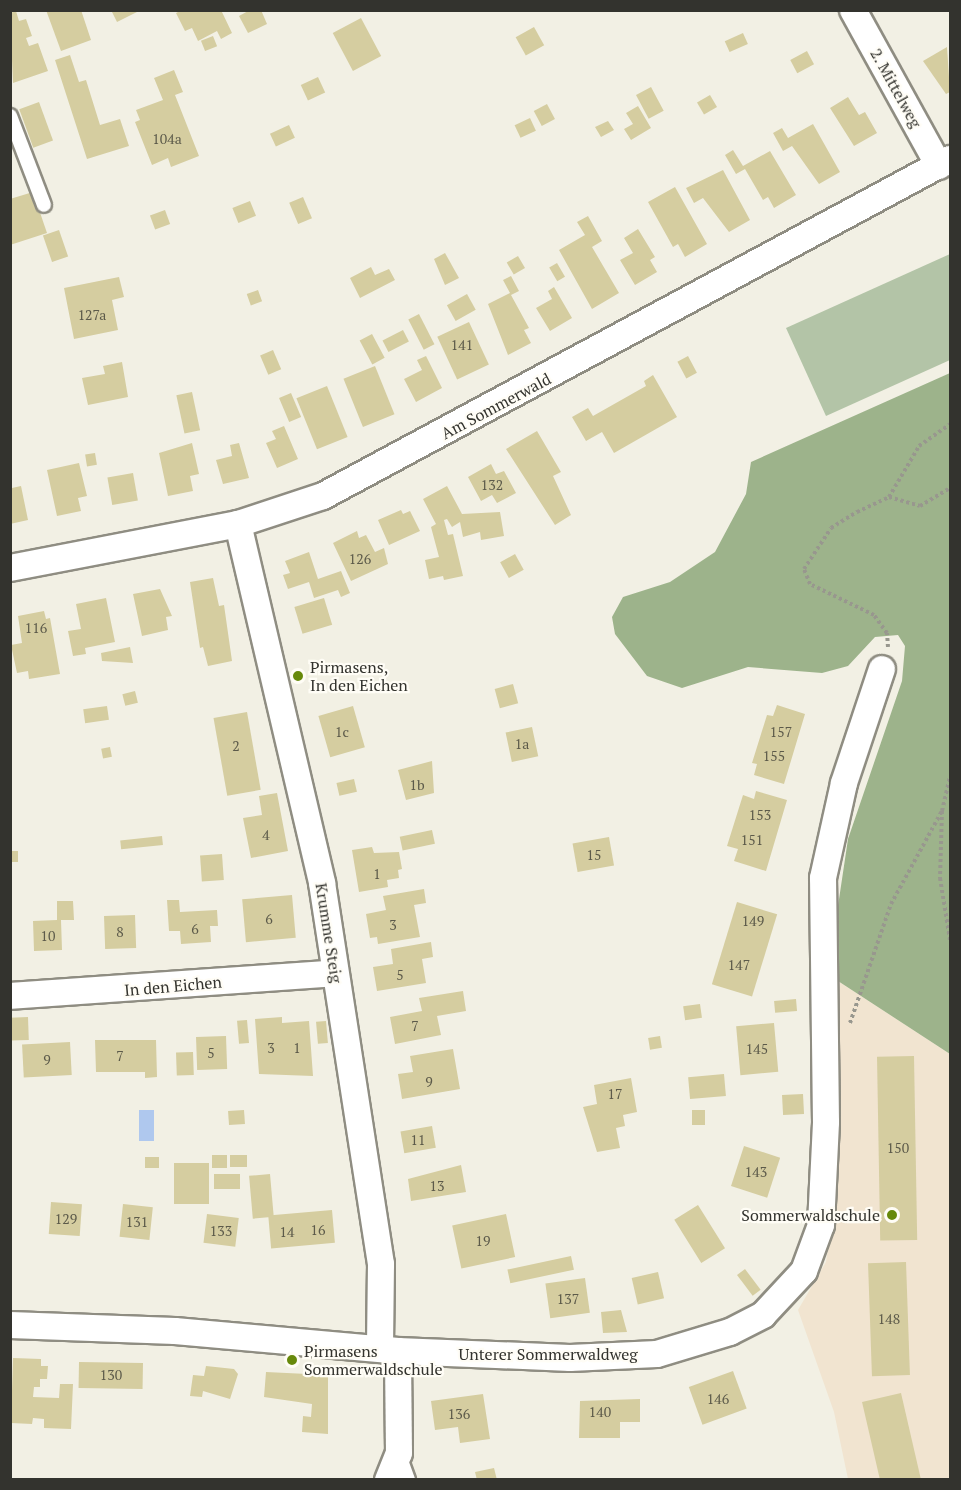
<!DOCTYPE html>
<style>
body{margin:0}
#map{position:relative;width:961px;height:1490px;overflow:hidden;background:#f2f0e4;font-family:"PT Serif",serif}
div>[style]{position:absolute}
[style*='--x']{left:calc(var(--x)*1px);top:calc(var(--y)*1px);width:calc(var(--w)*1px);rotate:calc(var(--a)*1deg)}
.education>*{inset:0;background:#f1e4d0}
.green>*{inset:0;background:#b3c4a7}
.forest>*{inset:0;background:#9db38b}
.water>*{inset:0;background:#afc8ee;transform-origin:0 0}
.building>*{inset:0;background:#d5cda0;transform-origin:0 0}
.path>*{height:4px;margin-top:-2px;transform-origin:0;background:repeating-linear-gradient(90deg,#98978e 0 3px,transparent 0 6px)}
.roads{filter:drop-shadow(2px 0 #8f8d82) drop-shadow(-2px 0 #8f8d82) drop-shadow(0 2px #8f8d82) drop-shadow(0 -2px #8f8d82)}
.service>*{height:14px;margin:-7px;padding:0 7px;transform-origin:7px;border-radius:7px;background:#fff}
.minor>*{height:26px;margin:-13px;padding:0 13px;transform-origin:13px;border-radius:13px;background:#fff}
.dots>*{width:16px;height:16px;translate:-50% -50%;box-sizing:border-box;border:3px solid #fffdf6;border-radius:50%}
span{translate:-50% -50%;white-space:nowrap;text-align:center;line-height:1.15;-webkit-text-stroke:4.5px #fffdf6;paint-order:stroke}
.number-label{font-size:14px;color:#5c5a4a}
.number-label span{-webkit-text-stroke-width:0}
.street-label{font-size:16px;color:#33332e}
.poi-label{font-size:16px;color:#33332e}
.left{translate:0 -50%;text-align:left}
.right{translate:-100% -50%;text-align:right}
.frame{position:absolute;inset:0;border:12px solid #33332e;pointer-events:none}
</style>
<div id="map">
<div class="education">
<div style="clip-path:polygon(838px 981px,950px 1054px,950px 1479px,848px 1479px,834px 1412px,798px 1310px,826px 1262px,839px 1167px)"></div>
</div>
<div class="green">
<div style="clip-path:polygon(950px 254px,950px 360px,826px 416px,786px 328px)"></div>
</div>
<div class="forest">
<div style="clip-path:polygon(950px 373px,950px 1054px,838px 981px,838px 906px,848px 839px,902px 681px,905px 646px,898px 635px,875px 637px,848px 666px,822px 673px,748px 667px,682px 688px,647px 676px,615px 634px,612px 617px,623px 597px,670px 582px,715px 552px,746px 494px,751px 462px)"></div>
</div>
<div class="water">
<div style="left:139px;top:1110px;width:15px;height:31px"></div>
</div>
<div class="building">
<div style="clip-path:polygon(46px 10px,81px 10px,91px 40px,61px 51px)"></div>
<div style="clip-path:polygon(111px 10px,141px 10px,117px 22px)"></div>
<div style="clip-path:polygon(182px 10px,221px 10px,232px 33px,221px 39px,217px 31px,198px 41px,192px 28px,185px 31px,176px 13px)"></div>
<div style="clip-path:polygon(250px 10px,261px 10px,267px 24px,248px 33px,239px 16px)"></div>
<div style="clip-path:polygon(16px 11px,19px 21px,26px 19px,32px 36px,26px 38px,29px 46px,38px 43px,48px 71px,13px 83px,10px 13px)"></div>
<div style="left:361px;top:18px;width:43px;height:32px;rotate:62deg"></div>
<div style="left:534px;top:27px;width:21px;height:21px;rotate:61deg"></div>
<div style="left:743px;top:33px;width:12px;height:20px;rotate:66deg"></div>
<div style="left:213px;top:36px;width:11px;height:13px;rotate:68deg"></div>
<div style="clip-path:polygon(947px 47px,950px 92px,946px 94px,923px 61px)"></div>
<div style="left:807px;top:51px;width:15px;height:19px;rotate:62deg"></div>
<div style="clip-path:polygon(70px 55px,79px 82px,86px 80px,100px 125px,120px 119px,129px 146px,87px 159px,55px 60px)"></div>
<div style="clip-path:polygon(174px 70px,183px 92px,175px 95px,199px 156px,171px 167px,168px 158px,152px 165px,135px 122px,140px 120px,136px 110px,163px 100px,154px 78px)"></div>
<div style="left:318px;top:77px;width:17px;height:19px;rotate:65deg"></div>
<div style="left:651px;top:87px;width:27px;height:17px;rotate:62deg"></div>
<div style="left:710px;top:95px;width:14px;height:15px;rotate:60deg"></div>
<div style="clip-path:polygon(848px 97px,859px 115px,865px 112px,877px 133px,854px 146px,830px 108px)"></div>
<div style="left:39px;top:102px;width:41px;height:21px;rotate:70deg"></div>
<div style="left:547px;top:104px;width:17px;height:15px;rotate:62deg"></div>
<div style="clip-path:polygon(638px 106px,651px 128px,631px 140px,624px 129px,633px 124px,626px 113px)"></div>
<div style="left:530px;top:118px;width:14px;height:17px;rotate:65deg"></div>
<div style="clip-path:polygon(608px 121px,614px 130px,601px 137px,595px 127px)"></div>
<div style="clip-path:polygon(813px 124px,840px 172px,819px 184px,792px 146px,783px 151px,773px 133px,782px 128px,788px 138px)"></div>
<div style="left:289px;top:125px;width:14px;height:21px;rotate:65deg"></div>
<div style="clip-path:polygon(733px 150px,743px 166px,770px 151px,796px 195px,774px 208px,768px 197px,763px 200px,745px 169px,736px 174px,725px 155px)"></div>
<div style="clip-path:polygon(723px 170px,750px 220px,729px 232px,703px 198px,694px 203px,686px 188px)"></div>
<div style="clip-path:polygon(675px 187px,707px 244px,685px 257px,678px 244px,673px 247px,648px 202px)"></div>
<div style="clip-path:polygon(33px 192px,47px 233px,10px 245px,10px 199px)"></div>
<div style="left:303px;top:197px;width:23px;height:15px;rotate:67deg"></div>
<div style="left:250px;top:201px;width:16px;height:19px;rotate:68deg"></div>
<div style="left:165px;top:210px;width:15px;height:16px;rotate:70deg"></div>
<div style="clip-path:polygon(588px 216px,602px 241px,592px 247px,619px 293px,592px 309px,559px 250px,585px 235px,577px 222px)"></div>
<div style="clip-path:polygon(638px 229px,655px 257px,650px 260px,657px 272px,635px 285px,620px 260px,633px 253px,624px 238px)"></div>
<div style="left:59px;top:230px;width:28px;height:17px;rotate:71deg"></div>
<div style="clip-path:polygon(445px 253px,459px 278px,445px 285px,434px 259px)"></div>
<div style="left:518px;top:256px;width:14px;height:13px;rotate:60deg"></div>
<div style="left:557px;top:263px;width:16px;height:9px;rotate:60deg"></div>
<div style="clip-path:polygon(371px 267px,375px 275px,389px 269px,395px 280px,360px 298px,350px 278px)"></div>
<div style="clip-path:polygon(511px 276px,519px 291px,511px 295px,529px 328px,524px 330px,531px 343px,508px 355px,488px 304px,510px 293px,503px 280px)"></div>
<div style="clip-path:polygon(119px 277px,124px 297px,112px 300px,118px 330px,74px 339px,64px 288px)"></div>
<div style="clip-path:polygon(554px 287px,572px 318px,550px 331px,536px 308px,552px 299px,548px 291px)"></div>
<div style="left:258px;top:290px;width:12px;height:12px;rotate:70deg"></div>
<div style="left:467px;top:294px;width:18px;height:23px;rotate:61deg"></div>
<div style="left:419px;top:314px;width:34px;height:12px;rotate:63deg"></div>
<div style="left:469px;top:322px;width:47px;height:35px;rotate:65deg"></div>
<div style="left:403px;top:330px;width:13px;height:23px;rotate:63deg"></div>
<div style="left:372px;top:334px;width:27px;height:14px;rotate:62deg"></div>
<div style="left:273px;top:350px;width:21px;height:14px;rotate:67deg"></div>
<div style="clip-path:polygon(426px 356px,442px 388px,416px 402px,404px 379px,422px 370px,417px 360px)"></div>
<div style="left:688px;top:356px;width:19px;height:12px;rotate:62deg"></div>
<div style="clip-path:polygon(122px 362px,128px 397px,88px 405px,82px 378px,105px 374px,103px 366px)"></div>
<div style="left:375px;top:366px;width:52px;height:34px;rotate:68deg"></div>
<div style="clip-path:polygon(653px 375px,677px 417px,614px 453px,602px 432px,586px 441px,572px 417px,588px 408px,593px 416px,646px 386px,644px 381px)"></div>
<div style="left:327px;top:386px;width:55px;height:33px;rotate:68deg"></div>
<div style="left:192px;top:392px;width:39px;height:16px;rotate:78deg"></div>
<div style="left:291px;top:393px;width:26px;height:13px;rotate:67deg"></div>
<div style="clip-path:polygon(284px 426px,298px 459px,277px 468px,266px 443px,276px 439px,272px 431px)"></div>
<div style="clip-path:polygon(537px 431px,561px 472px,553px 476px,571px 515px,555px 525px,506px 449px)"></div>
<div style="clip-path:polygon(192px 443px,199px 474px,190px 476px,193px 491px,168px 496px,159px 453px)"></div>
<div style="clip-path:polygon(239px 443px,249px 478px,223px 484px,216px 460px,232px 456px,230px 445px)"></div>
<div style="left:95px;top:453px;width:12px;height:10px;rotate:81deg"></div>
<div style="clip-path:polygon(79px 463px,87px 496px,78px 498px,81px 511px,57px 516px,47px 470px)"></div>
<div style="clip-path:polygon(491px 464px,496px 474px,504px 471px,516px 493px,497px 503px,492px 495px,481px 501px,468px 477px)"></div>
<div style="left:133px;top:473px;width:28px;height:26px;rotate:80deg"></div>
<div style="clip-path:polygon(21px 486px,28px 520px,10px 524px,12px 488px)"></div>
<div style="clip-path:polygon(447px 486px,462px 514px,500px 512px,504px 536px,481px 540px,480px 532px,463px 537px,460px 522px,452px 527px,447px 519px,444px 520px,448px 535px,453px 534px,463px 576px,444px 580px,443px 576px,429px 579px,425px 560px,439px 557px,431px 527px,436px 524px,423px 499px)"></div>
<div style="clip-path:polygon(401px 510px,403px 514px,410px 511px,420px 531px,389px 545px,378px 520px)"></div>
<div style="clip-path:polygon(357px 531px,359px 538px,366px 535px,375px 552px,384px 548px,388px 564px,351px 581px,333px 543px)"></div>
<div style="clip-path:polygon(309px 552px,318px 579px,341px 571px,350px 593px,341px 597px,338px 590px,314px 598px,309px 582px,288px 589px,283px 575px,290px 573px,285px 561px)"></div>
<div style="left:515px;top:554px;width:18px;height:17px;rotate:61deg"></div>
<div style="clip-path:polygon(213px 578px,219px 606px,224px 605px,232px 661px,208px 666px,203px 647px,200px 648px,190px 582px)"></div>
<div style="clip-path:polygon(160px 589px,172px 616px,166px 617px,168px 630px,142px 636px,133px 594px)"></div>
<div style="clip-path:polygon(106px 598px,115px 642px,85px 648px,86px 654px,73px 656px,68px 631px,81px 629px,76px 604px)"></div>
<div style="left:324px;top:598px;width:28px;height:31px;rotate:73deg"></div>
<div style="clip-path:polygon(44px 611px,46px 619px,50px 618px,60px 674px,29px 679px,28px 671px,17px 673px,11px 645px,22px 643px,18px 616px)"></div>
<div style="clip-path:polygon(130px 647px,133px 663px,102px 661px,101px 653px)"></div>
<div style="left:513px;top:684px;width:20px;height:19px;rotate:75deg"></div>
<div style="left:135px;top:691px;width:12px;height:13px;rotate:76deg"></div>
<div style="clip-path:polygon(777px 705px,805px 714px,784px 784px,754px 775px,757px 764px,752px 763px,767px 715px,773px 716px)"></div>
<div style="left:107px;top:706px;width:14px;height:24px;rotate:82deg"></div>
<div style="left:353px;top:706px;width:43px;height:36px;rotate:74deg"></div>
<div style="left:247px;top:712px;width:79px;height:34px;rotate:80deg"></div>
<div style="left:532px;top:727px;width:30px;height:27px;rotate:78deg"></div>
<div style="left:110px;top:747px;width:10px;height:9px;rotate:79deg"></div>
<div style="clip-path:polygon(432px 761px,434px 793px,406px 800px,398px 770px)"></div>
<div style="left:354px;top:779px;width:13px;height:18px;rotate:77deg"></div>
<div style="clip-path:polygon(756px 791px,787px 800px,766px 871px,734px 861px,738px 849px,727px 846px,743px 795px,754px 799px)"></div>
<div style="clip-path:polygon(277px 793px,288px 851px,251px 858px,243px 818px,262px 815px,259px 796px)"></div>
<div style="left:432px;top:830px;width:14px;height:33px;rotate:78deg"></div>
<div style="left:162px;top:836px;width:9px;height:42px;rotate:84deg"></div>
<div style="left:609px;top:837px;width:29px;height:37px;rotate:80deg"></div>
<div style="clip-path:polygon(372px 847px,374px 853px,399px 852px,402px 869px,398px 870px,399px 878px,387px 880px,388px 887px,359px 892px,352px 850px)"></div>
<div style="left:10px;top:851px;width:8px;height:11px"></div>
<div style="left:222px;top:854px;width:26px;height:22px;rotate:86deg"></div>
<div style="clip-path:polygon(424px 889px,426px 903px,414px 905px,420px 937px,378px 944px,377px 937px,370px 938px,366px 914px,386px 910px,383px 896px)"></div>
<div style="left:292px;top:895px;width:43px;height:50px;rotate:85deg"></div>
<div style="clip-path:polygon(167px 900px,179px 900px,180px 912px,217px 910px,218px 926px,210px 926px,211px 942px,181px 944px,180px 931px,169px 931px)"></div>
<div style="clip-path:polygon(57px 901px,73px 901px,74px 920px,61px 920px,62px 950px,34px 951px,33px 921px,57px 920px)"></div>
<div style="left:737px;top:902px;width:42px;height:86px;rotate:17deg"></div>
<div style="left:135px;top:915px;width:33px;height:31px;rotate:88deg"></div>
<div style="clip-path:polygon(431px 942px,433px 957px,422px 959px,426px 983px,377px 991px,373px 967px,393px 964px,391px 949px)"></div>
<div style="clip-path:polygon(463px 991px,466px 1011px,437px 1016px,441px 1035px,395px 1044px,390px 1017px,422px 1011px,419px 998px)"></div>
<div style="left:796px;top:999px;width:12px;height:22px;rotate:85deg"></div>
<div style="left:700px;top:1004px;width:14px;height:17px;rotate:82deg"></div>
<div style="left:28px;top:1017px;width:23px;height:18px;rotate:88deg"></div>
<div style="clip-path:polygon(282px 1017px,282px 1023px,309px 1021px,313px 1076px,259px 1074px,255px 1019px)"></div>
<div style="left:247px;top:1020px;width:23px;height:10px;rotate:85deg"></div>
<div style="left:326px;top:1021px;width:22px;height:10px;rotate:85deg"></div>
<div style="left:774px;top:1023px;width:49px;height:38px;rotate:85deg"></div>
<div style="left:226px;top:1036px;width:33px;height:30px;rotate:88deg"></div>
<div style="left:660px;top:1036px;width:12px;height:12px;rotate:81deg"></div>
<div style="clip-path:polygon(95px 1040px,156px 1040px,157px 1077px,145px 1078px,145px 1072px,96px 1072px)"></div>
<div style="left:70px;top:1042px;width:33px;height:48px;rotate:87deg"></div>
<div style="clip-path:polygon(453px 1049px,460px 1089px,402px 1099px,398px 1074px,413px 1072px,410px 1056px)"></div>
<div style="left:193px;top:1052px;width:23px;height:17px;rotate:88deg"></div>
<div style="left:914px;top:1056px;width:184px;height:37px;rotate:89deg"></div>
<div style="left:724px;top:1074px;width:22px;height:36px;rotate:85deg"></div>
<div style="clip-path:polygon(631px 1078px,637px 1112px,623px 1115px,625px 1126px,616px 1128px,620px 1148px,597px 1152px,583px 1107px,597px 1104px,594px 1085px)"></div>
<div style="left:803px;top:1094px;width:20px;height:21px;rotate:87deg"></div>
<div style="left:244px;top:1110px;width:14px;height:16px;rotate:86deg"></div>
<div style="left:692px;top:1110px;width:13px;height:15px"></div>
<div style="left:432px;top:1126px;width:22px;height:32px;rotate:80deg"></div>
<div style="left:744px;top:1146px;width:38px;height:42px;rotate:18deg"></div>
<div style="left:212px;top:1155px;width:15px;height:13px"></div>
<div style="left:230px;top:1155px;width:17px;height:12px"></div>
<div style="left:145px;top:1157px;width:14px;height:11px"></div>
<div style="left:174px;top:1163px;width:35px;height:41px"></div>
<div style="clip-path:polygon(461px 1165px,466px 1192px,411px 1201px,408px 1179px)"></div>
<div style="left:240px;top:1174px;width:15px;height:26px;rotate:90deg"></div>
<div style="left:270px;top:1174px;width:43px;height:21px;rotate:85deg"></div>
<div style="left:51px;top:1202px;width:31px;height:32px;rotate:4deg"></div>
<div style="left:123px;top:1204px;width:30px;height:33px;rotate:6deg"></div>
<div style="left:698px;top:1205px;width:51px;height:28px;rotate:58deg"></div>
<div style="left:332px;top:1210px;width:33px;height:64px;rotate:85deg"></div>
<div style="left:207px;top:1214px;width:32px;height:29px;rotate:7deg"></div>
<div style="left:506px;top:1214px;width:44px;height:55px;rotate:78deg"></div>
<div style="left:571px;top:1256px;width:14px;height:65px;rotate:78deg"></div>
<div style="left:906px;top:1262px;width:113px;height:38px;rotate:88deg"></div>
<div style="left:745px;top:1269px;width:26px;height:10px;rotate:53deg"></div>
<div style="left:658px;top:1272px;width:27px;height:27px;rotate:77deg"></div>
<div style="left:585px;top:1278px;width:35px;height:40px;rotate:82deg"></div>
<div style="clip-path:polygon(621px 1310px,627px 1332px,603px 1333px,601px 1312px)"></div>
<div style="clip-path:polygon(13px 1358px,41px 1359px,41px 1366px,48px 1366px,47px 1379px,40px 1379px,40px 1387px,34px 1387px,33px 1397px,59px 1398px,60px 1384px,73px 1384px,71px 1429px,44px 1428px,44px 1419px,33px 1418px,32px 1424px,11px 1423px)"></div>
<div style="left:79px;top:1362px;width:64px;height:26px;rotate:1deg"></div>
<div style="clip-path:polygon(206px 1366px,234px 1369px,238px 1374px,230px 1399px,203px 1391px,202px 1397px,190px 1396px,193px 1375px,204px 1376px)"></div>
<div style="left:733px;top:1371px;width:40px;height:47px;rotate:70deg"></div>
<div style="clip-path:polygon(266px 1372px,328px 1375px,328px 1434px,302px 1432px,303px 1416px,311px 1417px,312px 1404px,264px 1397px)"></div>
<div style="left:901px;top:1393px;width:89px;height:40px;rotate:77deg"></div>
<div style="clip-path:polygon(483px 1394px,490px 1439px,460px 1443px,458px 1427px,435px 1430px,431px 1401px)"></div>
<div style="clip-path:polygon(640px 1399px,640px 1422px,620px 1422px,620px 1438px,579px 1438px,580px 1401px)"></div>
<div style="clip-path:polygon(494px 1468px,497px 1480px,477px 1480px,475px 1472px)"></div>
</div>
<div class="path">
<div style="--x:889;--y:497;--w:59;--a:-59.5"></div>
<div style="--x:919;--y:446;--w:38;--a:-35"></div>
<div style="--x:888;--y:647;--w:14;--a:-94"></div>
<div style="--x:887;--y:633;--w:22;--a:-126"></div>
<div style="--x:874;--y:615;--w:71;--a:-154.2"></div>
<div style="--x:810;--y:584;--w:16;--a:-112"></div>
<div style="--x:804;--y:569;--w:49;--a:-56.6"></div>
<div style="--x:831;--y:528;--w:31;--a:-32"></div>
<div style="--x:857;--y:512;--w:35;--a:-25"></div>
<div style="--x:889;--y:497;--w:32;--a:16"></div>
<div style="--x:920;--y:506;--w:35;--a:-31"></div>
<div style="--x:942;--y:811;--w:67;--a:91.7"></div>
<div style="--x:940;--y:878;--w:63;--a:80.8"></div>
<div style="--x:850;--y:1023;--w:126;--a:-71"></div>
<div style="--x:891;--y:904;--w:106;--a:-61.3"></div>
<div style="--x:942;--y:811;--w:35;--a:-77"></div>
</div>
<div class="roads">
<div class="service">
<div style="--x:10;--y:116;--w:95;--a:69.1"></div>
<div style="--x:399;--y:1455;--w:27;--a:70"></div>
</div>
<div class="minor">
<div style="--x:853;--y:10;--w:178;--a:61.1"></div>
<div style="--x:238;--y:524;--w:369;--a:76.8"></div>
<div style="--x:322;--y:883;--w:386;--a:81.2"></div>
<div style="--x:381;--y:1264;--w:84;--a:90.7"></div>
<div style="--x:10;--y:568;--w:232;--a:-10.9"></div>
<div style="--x:238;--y:524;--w:89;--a:-18.2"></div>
<div style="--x:323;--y:496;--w:712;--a:-28.26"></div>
<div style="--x:10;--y:996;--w:326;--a:-4"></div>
<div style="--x:10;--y:1325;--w:165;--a:2.1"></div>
<div style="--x:175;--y:1331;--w:224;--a:5.1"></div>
<div style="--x:398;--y:1351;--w:172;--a:2.3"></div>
<div style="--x:570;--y:1358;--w:87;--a:-2.6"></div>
<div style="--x:657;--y:1354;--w:76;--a:-16.8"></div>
<div style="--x:730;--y:1332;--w:37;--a:-27"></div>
<div style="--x:763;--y:1315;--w:60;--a:-47"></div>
<div style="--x:804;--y:1271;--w:49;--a:-69.7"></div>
<div style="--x:821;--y:1225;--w:103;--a:-87.2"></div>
<div style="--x:826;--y:1122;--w:244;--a:-90.7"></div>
<div style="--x:823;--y:878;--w:97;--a:-77.5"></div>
<div style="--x:844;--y:783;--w:120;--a:-71.6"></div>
<div style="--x:388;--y:1480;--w:29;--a:-68"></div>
<div style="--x:399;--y:1453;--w:102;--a:-90.6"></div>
</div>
</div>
<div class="dots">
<div style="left:298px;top:676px;background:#67890a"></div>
<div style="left:892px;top:1215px;background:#67890a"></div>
<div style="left:292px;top:1360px;background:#67890a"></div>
</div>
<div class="number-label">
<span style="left:167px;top:139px">104a</span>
<span style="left:92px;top:315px">127a</span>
<span style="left:462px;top:345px">141</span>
<span style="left:492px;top:485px">132</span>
<span style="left:360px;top:559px">126</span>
<span style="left:36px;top:628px">116</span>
<span style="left:342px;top:732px">1c</span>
<span style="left:781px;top:732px">157</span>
<span style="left:522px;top:744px">1a</span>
<span style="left:236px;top:746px">2</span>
<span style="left:774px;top:756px">155</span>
<span style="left:417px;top:785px">1b</span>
<span style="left:760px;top:815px">153</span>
<span style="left:266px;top:835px">4</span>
<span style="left:752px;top:840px">151</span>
<span style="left:594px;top:855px">15</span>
<span style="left:377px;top:874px">1</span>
<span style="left:269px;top:919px">6</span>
<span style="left:753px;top:921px">149</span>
<span style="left:393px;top:925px">3</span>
<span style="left:195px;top:929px">6</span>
<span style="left:120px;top:932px">8</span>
<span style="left:48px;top:936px">10</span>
<span style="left:739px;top:965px">147</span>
<span style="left:400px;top:975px">5</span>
<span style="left:415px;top:1026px">7</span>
<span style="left:271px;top:1048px">3</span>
<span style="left:297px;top:1048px">1</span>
<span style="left:757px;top:1049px">145</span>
<span style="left:211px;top:1053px">5</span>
<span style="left:120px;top:1056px">7</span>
<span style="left:47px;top:1060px">9</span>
<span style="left:429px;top:1082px">9</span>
<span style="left:615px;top:1094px">17</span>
<span style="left:418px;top:1140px">11</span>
<span style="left:898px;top:1148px">150</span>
<span style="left:756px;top:1172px">143</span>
<span style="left:437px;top:1186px">13</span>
<span style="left:66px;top:1219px">129</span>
<span style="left:137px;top:1222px">131</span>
<span style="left:318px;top:1230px">16</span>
<span style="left:221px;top:1231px">133</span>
<span style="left:287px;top:1232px">14</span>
<span style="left:483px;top:1241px">19</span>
<span style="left:568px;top:1299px">137</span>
<span style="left:889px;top:1319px">148</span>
<span style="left:111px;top:1375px">130</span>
<span style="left:718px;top:1399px">146</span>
<span style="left:600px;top:1412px">140</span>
<span style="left:459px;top:1414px">136</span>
</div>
<div class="street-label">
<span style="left:896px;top:88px;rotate:61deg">2. Mittelweg</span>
<span style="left:496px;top:406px;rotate:-28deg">Am Sommerwald</span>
<span style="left:329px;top:933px;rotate:81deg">Krumme Steig</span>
<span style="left:173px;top:986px;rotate:-5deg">In den Eichen</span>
<span style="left:548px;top:1354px">Unterer Sommerwaldweg</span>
</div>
<div class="poi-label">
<span class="left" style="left:310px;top:676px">Pirmasens,<br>In den Eichen</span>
<span class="right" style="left:880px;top:1215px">Sommerwaldschule</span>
<span class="left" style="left:304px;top:1360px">Pirmasens<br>Sommerwaldschule</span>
</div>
<div class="frame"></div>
</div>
